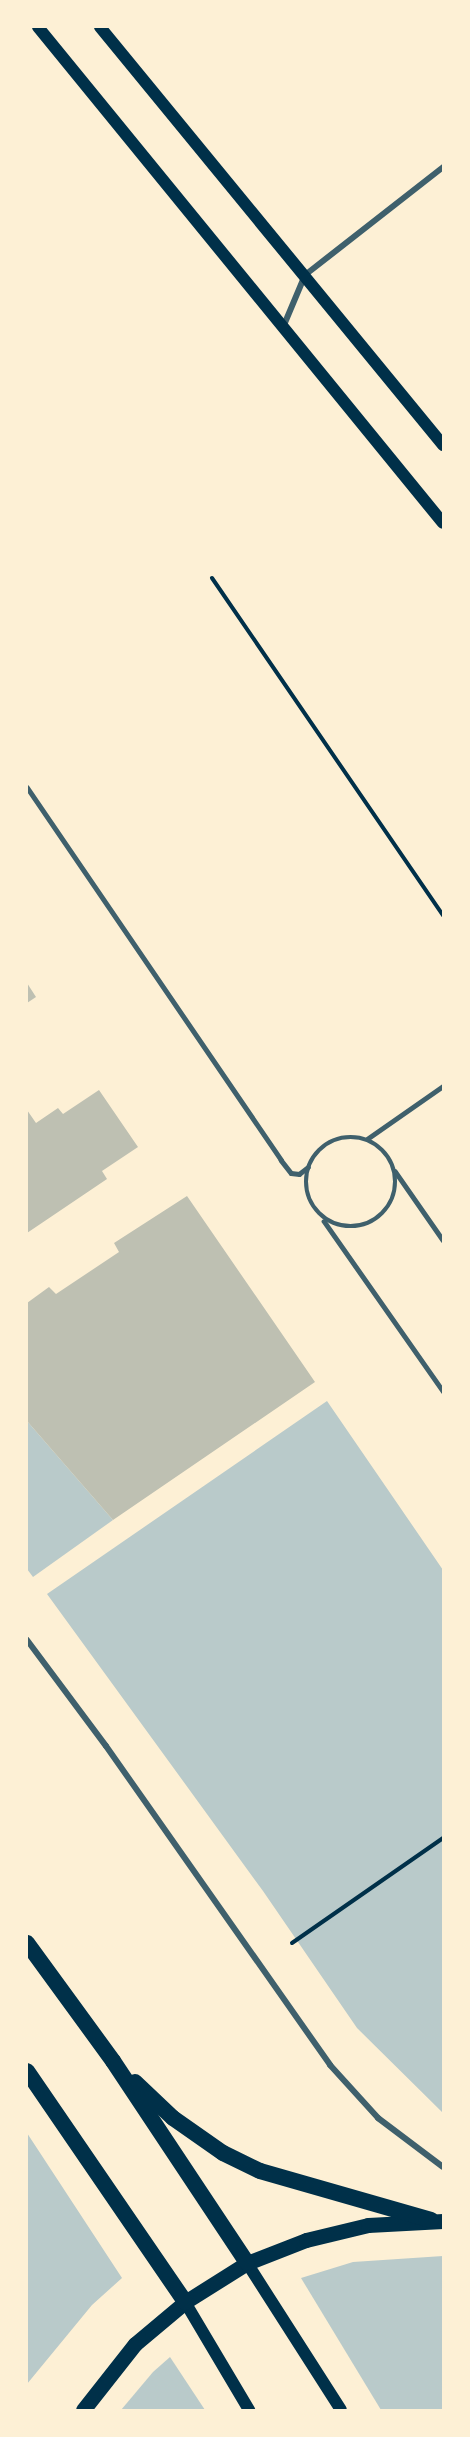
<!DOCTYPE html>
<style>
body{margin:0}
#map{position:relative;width:470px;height:2437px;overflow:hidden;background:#fdf0d5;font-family:"PT Sans Narrow",sans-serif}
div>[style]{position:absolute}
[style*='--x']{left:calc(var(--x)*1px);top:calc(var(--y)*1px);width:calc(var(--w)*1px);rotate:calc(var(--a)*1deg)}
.green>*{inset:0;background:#b9caca}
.building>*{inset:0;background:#bec0b2}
.path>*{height:4px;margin:-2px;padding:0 2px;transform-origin:2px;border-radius:2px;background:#003049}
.service>*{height:4.5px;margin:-2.25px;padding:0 2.25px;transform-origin:2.25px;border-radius:2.25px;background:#3f606c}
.service>.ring{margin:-2.25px;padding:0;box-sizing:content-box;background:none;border:4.5px solid #3f606c;border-radius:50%}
.minor>*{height:6px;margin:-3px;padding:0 3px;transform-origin:3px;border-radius:3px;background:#3f606c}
.secondary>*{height:12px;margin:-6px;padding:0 6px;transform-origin:6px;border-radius:6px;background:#003049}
.primary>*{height:15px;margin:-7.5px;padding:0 7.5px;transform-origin:7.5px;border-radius:7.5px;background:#003049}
.trunk>*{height:16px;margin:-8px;padding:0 8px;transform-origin:8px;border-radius:8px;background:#003049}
span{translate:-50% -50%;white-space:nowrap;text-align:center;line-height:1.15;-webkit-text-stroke:6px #fdf0d5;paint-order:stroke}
.frame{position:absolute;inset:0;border:28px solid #fdf0d5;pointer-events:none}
</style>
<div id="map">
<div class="green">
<div style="clip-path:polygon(327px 1401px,443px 1570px,443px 2113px,357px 2028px,263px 1891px,47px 1594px)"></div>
<div style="clip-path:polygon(27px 1421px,113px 1520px,33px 1577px,27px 1569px)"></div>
<div style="clip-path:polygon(27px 2133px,122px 2278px,92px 2305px,27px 2384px)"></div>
<div style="clip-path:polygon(443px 2256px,443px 2410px,381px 2410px,301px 2278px,353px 2262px)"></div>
<div style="clip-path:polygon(170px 2357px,205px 2410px,121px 2410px,153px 2372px)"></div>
</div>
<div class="building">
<div style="clip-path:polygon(27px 983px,36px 997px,27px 1003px)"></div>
<div style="clip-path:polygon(99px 1090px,138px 1147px,102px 1171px,107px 1179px,27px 1233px,27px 1110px,36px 1123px,58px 1108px,63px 1114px)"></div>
<div style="clip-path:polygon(187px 1196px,315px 1382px,113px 1520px,27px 1421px,27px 1303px,49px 1287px,56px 1294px,119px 1252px,114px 1243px)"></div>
</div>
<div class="path">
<div style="--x:212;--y:578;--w:409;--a:55.6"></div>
<div style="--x:292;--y:1943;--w:184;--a:-34.8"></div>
</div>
<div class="service">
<div style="--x:27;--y:787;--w:451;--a:55.7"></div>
<div style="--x:281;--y:1160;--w:16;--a:52"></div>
<div style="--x:291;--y:1173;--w:8;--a:7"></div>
<div style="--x:299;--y:1174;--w:11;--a:-38"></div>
<div class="ring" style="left:306px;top:1137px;width:85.5px;height:85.5px"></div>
<div style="--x:367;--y:1139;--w:93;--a:-34.9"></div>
<div style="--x:395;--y:1171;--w:84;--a:55.2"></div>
<div style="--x:324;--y:1221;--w:208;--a:55"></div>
</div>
<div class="minor">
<div style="--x:284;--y:325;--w:54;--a:-67.2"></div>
<div style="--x:305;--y:275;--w:175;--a:-38"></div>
<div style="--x:27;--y:1640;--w:132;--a:53.3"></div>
<div style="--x:106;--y:1746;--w:390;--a:54.9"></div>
<div style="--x:330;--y:2065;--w:72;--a:47.8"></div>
<div style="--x:378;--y:2118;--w:81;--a:37"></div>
</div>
<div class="secondary">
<div style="--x:38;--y:27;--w:640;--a:50.77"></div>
<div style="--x:100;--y:27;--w:541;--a:50.63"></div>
<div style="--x:247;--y:2263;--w:174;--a:57.4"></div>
<div style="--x:185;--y:2302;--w:126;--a:59.3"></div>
</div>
<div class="primary">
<div style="--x:83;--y:2410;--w:84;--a:-51.8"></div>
<div style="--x:135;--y:2344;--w:65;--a:-40"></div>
<div style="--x:185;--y:2302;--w:73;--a:-32.2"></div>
<div style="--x:247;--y:2263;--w:63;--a:-21.3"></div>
<div style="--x:306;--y:2240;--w:64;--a:-13.6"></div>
<div style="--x:368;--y:2225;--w:75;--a:-3.1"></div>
</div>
<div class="trunk">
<div style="--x:27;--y:1943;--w:146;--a:53.9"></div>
<div style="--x:113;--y:2061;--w:242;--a:56.4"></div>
<div style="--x:27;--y:2071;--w:280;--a:55.6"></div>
<div style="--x:135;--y:2082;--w:52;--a:43.5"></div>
<div style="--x:173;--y:2118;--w:61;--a:35"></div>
<div style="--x:223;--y:2153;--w:41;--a:25.9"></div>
<div style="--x:260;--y:2171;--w:178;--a:16"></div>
</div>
<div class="frame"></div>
</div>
